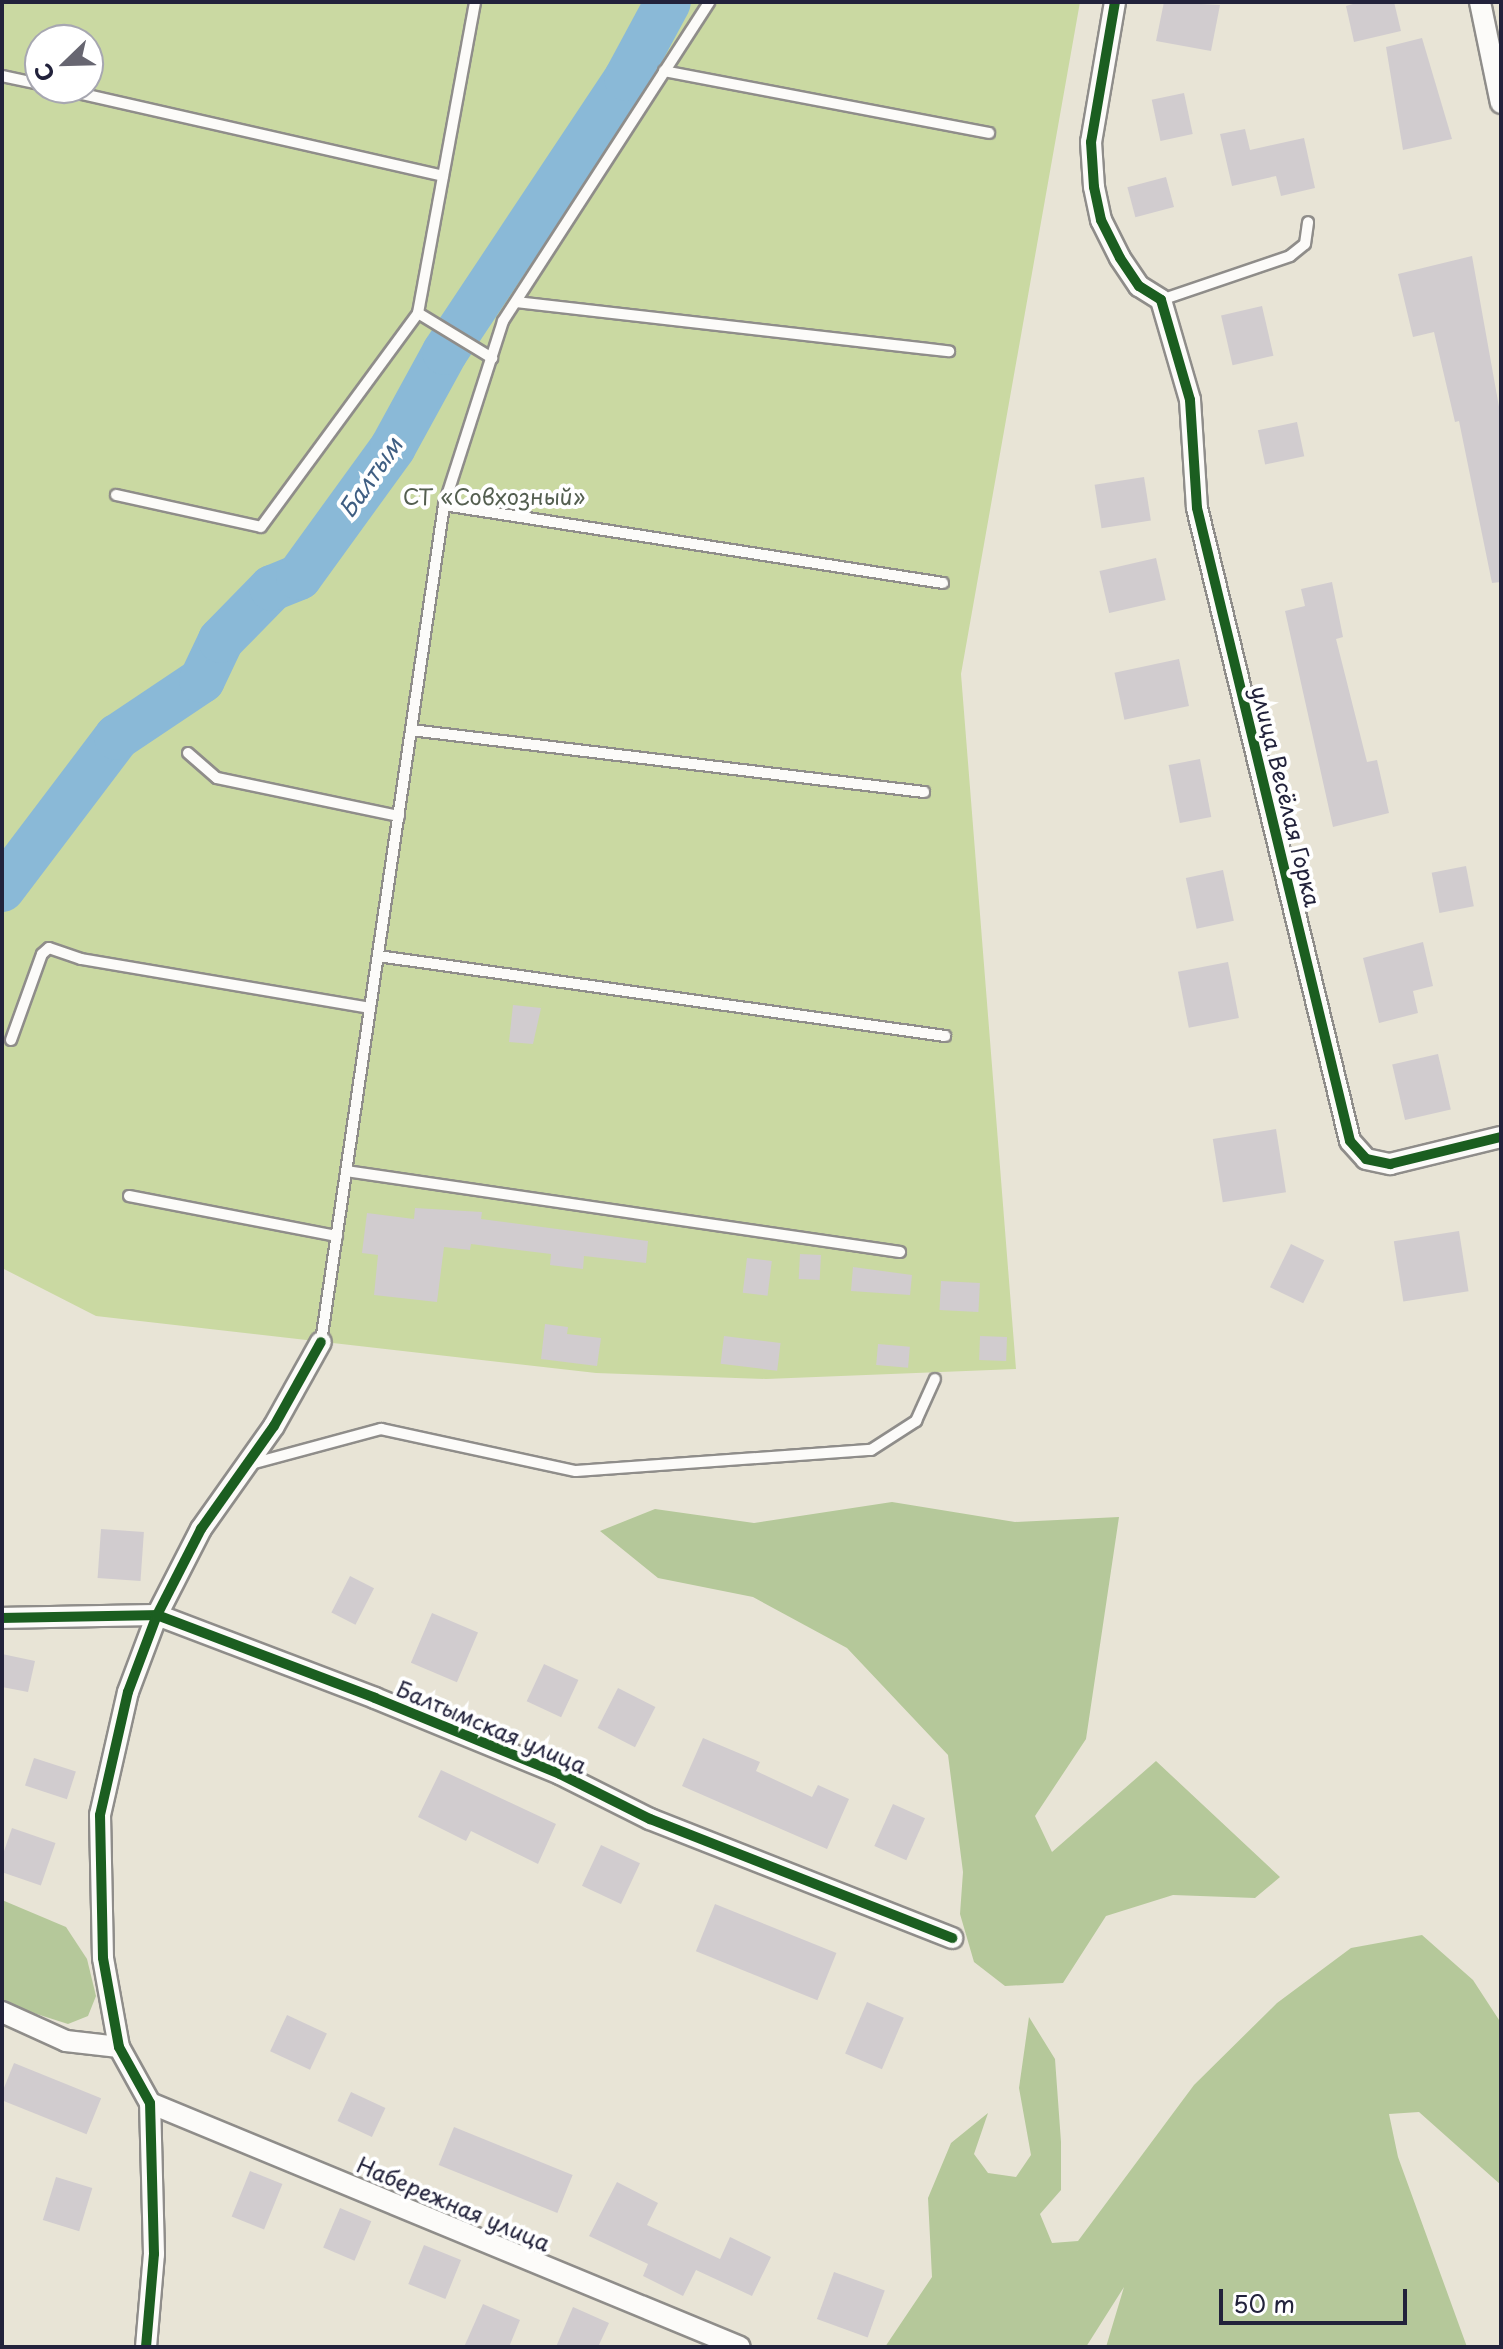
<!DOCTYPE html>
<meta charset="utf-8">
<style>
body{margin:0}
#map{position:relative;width:1503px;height:2349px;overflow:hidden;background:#e8e4d6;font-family:"Playpen Sans",sans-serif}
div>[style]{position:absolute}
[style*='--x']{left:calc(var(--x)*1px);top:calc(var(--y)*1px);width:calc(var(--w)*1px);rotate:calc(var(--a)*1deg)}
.green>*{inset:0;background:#cad9a2}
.forest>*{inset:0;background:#b5c89a}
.river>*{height:46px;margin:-23px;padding:0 23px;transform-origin:23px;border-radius:23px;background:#8ab9d7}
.building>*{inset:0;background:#d1cccf;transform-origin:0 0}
.roads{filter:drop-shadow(2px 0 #8f8d8a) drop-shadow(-2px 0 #8f8d8a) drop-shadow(0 2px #8f8d8a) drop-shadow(0 -2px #8f8d8a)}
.lane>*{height:10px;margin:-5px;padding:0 5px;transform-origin:5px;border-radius:5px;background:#fcfbf9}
.street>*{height:20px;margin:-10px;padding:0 10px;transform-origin:10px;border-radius:10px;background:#fcfbf9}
.cycleway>*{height:10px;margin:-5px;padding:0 5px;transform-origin:5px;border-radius:5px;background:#1b5e20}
span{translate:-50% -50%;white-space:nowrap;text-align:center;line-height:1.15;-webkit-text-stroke:8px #fff;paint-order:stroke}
.park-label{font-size:22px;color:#545f50}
.street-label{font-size:22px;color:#22223b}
.water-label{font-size:24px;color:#3f5e82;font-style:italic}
.frame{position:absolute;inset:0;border:4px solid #22223b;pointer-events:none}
.north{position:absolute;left:24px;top:24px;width:80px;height:80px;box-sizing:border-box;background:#fff;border:2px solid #a7a7b1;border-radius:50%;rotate:247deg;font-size:22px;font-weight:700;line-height:32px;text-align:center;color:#22223b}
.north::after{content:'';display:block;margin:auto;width:28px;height:36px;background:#676671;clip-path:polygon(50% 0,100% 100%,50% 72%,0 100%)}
.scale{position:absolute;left:1219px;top:2289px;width:188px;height:36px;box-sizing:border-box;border:4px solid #22223b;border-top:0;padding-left:10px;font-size:24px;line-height:28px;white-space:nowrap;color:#22223b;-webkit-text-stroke:6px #fff;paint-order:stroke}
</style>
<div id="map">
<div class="green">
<div style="clip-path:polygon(evenodd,2px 2px,1080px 2px,961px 674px,1016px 1369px,766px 1379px,596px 1373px,96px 1316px,2px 1268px,2px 2px,40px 40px,88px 40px,88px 88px,40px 88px,40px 40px)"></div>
</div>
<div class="forest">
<div style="clip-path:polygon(892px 1502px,1015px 1522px,1119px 1517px,1086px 1739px,1035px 1816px,1052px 1852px,1156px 1761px,1280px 1877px,1255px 1898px,1173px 1895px,1106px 1916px,1063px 1983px,1005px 1986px,974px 1962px,960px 1914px,963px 1872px,948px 1755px,847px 1648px,753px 1597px,658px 1578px,600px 1531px,655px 1509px,754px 1523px)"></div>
<div style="clip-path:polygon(2px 1900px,66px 1927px,87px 1959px,96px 1996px,88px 2016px,68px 2024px,2px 2003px)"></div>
<div style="clip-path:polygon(1422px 1935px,1473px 1980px,1501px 2023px,1501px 2185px,1419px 2112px,1389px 2114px,1398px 2157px,1467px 2347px,1106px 2347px,1124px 2287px,1086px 2347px,885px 2347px,932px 2277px,928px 2198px,951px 2143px,988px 2113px,974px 2154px,988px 2173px,1016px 2177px,1031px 2155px,1019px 2088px,1029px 2017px,1055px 2059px,1061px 2142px,1061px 2190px,1040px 2214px,1052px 2243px,1078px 2241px,1194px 2085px,1277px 2003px,1351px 1948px)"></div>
</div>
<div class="river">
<div style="--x:2;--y:889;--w:191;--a:-52.9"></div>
<div style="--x:117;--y:737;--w:102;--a:-33.8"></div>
<div style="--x:202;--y:680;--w:44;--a:-64.6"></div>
<div style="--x:221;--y:640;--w:73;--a:-45.6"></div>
<div style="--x:272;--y:588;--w:29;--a:-22"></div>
<div style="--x:299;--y:577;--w:160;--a:-54.1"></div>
<div style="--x:393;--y:447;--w:108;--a:-61.3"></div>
<div style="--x:445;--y:352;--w:329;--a:-56.4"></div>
<div style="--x:627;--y:78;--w:86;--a:-61.7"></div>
</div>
<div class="building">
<div style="clip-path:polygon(1164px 2px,1220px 5px,1211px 51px,1156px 41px)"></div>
<div style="clip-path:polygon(1360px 2px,1394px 2px,1401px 31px,1354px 42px,1346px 6px)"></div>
<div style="clip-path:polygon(1422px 38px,1452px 139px,1403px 150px,1386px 47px)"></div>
<div style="left:1184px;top:93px;width:42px;height:33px;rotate:78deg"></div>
<div style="clip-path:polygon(1245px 129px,1250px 150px,1304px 138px,1315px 188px,1281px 196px,1276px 176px,1232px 186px,1220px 134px)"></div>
<div style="left:1166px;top:177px;width:31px;height:40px;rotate:75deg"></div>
<div style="clip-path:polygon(1472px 256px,1501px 418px,1501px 582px,1492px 583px,1459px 421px,1455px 422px,1434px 332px,1413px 337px,1398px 274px)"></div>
<div style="left:1262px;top:306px;width:51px;height:42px;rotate:77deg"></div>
<div style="left:1297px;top:422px;width:35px;height:40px;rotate:78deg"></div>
<div style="left:1144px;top:477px;width:44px;height:50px;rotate:81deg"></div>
<div style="left:1156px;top:558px;width:43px;height:58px;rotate:77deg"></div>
<div style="clip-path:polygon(1332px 582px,1343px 637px,1336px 639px,1367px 762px,1377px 760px,1389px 813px,1333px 827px,1285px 611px,1305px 606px,1301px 589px)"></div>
<div style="left:1179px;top:659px;width:48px;height:66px;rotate:78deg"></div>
<div style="left:1200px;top:759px;width:59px;height:32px;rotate:79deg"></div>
<div style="left:1466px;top:866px;width:41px;height:35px;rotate:79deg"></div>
<div style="left:1223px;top:870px;width:52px;height:38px;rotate:78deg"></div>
<div style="clip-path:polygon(1423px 942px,1433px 986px,1413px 991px,1418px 1013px,1379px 1023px,1363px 958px)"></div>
<div style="left:1228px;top:962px;width:57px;height:51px;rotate:79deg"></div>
<div style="clip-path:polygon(513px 1005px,541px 1008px,533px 1044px,509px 1042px)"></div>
<div style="left:1438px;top:1054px;width:57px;height:47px;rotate:77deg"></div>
<div style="left:1276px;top:1129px;width:64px;height:64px;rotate:81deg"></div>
<div style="clip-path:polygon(415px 1208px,482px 1212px,481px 1219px,648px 1241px,646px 1263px,584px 1256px,583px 1269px,550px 1265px,551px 1254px,471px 1244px,470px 1250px,444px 1247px,437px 1302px,374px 1295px,378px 1255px,362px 1253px,367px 1213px,414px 1219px)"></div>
<div style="left:1459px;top:1231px;width:61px;height:66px;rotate:81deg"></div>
<div style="left:1291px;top:1244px;width:37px;height:48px;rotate:26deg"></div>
<div style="left:800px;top:1254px;width:21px;height:25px;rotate:3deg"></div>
<div style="left:747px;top:1258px;width:25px;height:35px;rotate:7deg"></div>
<div style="clip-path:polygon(853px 1267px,912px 1275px,910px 1295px,851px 1291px)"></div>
<div style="left:941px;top:1281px;width:39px;height:29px;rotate:3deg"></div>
<div style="clip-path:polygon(545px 1324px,568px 1327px,567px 1334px,601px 1338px,597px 1366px,541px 1359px)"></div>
<div style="left:724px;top:1336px;width:57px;height:28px;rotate:7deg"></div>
<div style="left:980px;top:1336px;width:27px;height:24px;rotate:2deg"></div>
<div style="left:878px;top:1344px;width:32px;height:21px;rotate:5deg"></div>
<div style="left:101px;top:1529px;width:43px;height:49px;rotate:4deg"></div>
<div style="left:350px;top:1576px;width:27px;height:41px;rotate:27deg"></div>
<div style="left:432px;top:1613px;width:50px;height:54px;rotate:23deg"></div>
<div style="clip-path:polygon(2px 1654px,35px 1661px,28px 1692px,2px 1687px)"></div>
<div style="left:544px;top:1664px;width:38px;height:41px;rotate:25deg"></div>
<div style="left:618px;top:1688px;width:42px;height:45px;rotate:27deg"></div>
<div style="clip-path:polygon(703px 1738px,760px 1762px,756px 1771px,812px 1797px,818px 1785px,849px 1799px,827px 1849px,682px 1786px)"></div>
<div style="left:34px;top:1758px;width:44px;height:29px;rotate:18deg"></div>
<div style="clip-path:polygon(441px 1770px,556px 1824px,538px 1864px,471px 1831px,466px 1841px,418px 1817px)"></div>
<div style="left:893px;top:1804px;width:35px;height:46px;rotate:24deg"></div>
<div style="left:12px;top:1828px;width:46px;height:45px;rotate:19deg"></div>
<div style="left:601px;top:1845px;width:43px;height:45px;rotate:25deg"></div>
<div style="left:715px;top:1904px;width:131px;height:51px;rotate:22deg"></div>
<div style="left:867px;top:2002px;width:40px;height:56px;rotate:23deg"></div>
<div style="left:287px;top:2015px;width:44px;height:40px;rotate:25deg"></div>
<div style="left:14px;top:2063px;width:94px;height:39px;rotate:22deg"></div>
<div style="left:351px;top:2092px;width:38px;height:32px;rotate:25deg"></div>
<div style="left:454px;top:2127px;width:128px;height:41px;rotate:22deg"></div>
<div style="left:250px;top:2171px;width:35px;height:49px;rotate:22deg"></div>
<div style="left:56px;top:2177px;width:38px;height:45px;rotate:17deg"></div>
<div style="clip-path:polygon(617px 2182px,658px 2203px,647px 2225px,720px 2259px,730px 2237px,771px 2257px,752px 2296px,696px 2270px,683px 2296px,643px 2276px,648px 2264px,589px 2236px)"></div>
<div style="left:340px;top:2208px;width:34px;height:43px;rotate:23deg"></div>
<div style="left:424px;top:2245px;width:40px;height:42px;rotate:22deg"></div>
<div style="left:834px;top:2272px;width:54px;height:50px;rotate:20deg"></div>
<div style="clip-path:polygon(483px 2304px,520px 2320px,509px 2347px,464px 2347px)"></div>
<div style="clip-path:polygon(573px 2307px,609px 2323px,598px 2347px,556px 2347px)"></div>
</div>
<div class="roads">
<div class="lane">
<div style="--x:664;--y:71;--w:331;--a:10.8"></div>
<div style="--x:2;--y:76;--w:39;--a:12"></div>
<div style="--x:56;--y:88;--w:397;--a:12.8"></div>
<div style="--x:1161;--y:300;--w:136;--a:-18.8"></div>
<div style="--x:1290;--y:256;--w:19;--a:-39"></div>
<div style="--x:1305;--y:244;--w:22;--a:-82"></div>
<div style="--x:516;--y:302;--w:436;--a:6.5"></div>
<div style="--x:418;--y:313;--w:87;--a:31.3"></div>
<div style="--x:116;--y:495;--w:148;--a:12.4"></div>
<div style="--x:261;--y:527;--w:265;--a:-53.7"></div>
<div style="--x:418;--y:313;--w:316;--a:-79.6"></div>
<div style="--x:444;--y:505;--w:505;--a:8.88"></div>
<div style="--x:411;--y:730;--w:517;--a:6.89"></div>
<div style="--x:188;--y:753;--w:38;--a:41"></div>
<div style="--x:217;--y:778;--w:186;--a:11.8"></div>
<div style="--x:378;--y:956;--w:573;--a:8.03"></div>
<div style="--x:11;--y:1040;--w:91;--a:-70.2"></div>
<div style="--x:42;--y:954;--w:9;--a:-41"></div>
<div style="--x:49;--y:948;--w:34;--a:19"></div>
<div style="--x:81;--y:959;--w:293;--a:9.6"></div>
<div style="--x:346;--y:1171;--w:560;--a:8.32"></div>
<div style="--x:129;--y:1196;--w:212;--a:10.9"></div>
<div style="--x:321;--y:1342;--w:846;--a:-81.64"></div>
<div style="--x:444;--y:505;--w:193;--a:-72.2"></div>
<div style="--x:503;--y:321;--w:380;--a:-57.1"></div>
<div style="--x:251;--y:1464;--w:135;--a:-15.1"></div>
<div style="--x:381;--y:1429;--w:199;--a:12.2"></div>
<div style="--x:576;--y:1471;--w:296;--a:-4.1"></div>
<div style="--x:871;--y:1450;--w:54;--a:-32.8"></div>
<div style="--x:916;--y:1421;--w:46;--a:-65.7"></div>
</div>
<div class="street">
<div style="--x:1115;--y:2;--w:142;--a:99.7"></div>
<div style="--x:1091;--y:142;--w:45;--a:86.2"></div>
<div style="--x:1094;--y:187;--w:34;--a:78"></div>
<div style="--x:1101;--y:220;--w:42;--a:63.4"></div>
<div style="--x:1120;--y:258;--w:34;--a:56"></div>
<div style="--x:1139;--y:286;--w:26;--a:32"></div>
<div style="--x:1161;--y:300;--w:104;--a:73.8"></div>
<div style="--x:1190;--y:400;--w:108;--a:86.3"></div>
<div style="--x:1197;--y:508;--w:651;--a:76.41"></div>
<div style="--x:1350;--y:1141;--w:24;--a:48"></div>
<div style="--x:1366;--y:1159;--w:25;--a:12"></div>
<div style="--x:1390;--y:1164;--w:114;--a:-13.7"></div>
<div style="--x:1480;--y:2;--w:103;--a:78.3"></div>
<div style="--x:2;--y:1618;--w:155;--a:-1.1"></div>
<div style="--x:157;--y:1615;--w:233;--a:20.8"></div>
<div style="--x:375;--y:1698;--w:200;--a:22.3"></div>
<div style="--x:560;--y:1774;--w:101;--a:26.6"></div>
<div style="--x:650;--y:1819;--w:325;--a:21.5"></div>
<div style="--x:2;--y:2012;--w:70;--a:24.4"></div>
<div style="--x:66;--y:2041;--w:53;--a:6.5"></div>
<div style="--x:150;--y:2103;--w:638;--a:22.47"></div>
<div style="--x:146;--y:2347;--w:93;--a:-85.1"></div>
<div style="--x:154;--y:2254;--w:151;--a:-91.5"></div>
<div style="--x:150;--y:2103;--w:64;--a:-119"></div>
<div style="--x:119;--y:2047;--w:90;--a:-100.2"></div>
<div style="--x:103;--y:1958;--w:143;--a:-91.2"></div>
<div style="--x:100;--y:1815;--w:126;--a:-77.2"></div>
<div style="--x:128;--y:1692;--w:82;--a:-69.4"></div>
<div style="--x:157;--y:1615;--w:97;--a:-62.9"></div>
<div style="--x:201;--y:1529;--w:126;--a:-54.7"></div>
<div style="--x:274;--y:1426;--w:96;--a:-60.8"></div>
</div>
</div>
<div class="cycleway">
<div style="--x:1115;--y:2;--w:142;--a:99.7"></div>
<div style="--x:1091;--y:142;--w:45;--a:86.2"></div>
<div style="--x:1094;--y:187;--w:34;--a:78"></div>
<div style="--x:1101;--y:220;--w:42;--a:63.4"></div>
<div style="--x:1120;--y:258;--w:34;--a:56"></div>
<div style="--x:1139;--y:286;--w:26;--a:32"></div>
<div style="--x:1161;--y:300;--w:104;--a:73.8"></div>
<div style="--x:1190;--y:400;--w:108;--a:86.3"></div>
<div style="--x:1197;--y:508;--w:651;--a:76.41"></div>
<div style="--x:1350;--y:1141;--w:24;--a:48"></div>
<div style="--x:1366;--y:1159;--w:25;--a:12"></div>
<div style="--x:1390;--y:1164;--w:114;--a:-13.7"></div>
<div style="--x:2;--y:1618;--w:155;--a:-1.1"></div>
<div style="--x:157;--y:1615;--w:233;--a:20.8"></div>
<div style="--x:375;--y:1698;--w:200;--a:22.3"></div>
<div style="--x:560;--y:1774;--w:101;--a:26.6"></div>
<div style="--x:650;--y:1819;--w:325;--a:21.5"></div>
<div style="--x:146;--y:2347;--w:93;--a:-85.1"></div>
<div style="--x:154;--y:2254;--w:151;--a:-91.5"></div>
<div style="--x:150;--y:2103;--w:64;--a:-119"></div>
<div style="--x:119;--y:2047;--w:90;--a:-100.2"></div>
<div style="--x:103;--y:1958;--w:143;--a:-91.2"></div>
<div style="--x:100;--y:1815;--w:126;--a:-77.2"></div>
<div style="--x:128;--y:1692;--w:82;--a:-69.4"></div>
<div style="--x:157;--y:1615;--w:97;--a:-62.9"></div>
<div style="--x:201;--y:1529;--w:126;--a:-54.7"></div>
<div style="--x:274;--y:1426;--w:96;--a:-60.8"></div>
</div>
<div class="park-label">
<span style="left:494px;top:496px">СТ «Совхозный»</span>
</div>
<div class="street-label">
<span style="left:1287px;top:796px;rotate:76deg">улица Весёлая Горка</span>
<span style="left:492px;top:1726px;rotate:23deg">Балтымская улица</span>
<span style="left:454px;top:2203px;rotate:23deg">Набережная улица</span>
</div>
<div class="water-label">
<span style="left:370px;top:477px;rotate:-55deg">Балтым</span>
</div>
<div class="frame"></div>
<div class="north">С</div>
<div class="scale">50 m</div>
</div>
